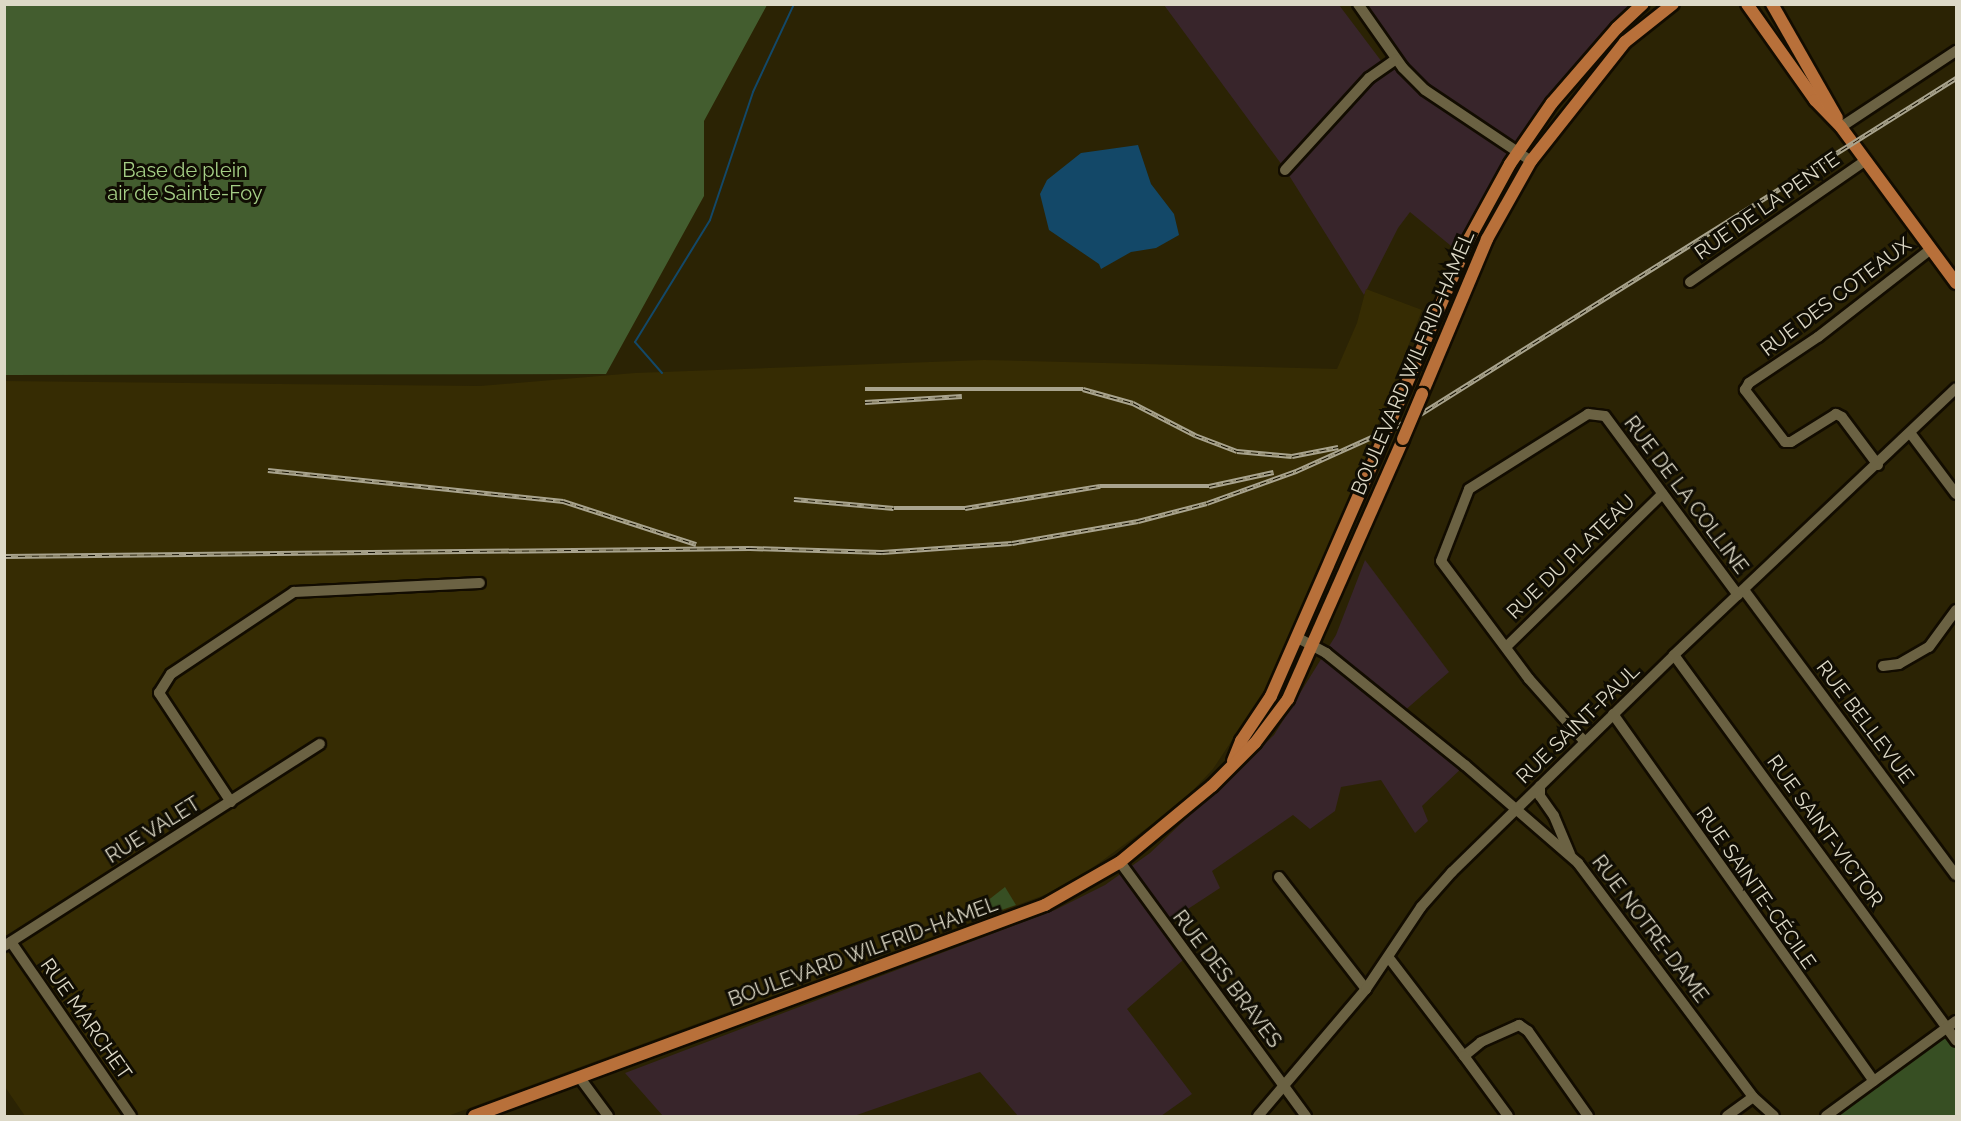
<!DOCTYPE html>
<meta charset="utf-8">
<style>
body{margin:0}
#map{position:relative;width:1961px;height:1121px;overflow:hidden;background:#2b2304;font-family:Raleway,sans-serif}
div>[style]{position:absolute}
[style*='--x']{left:calc(var(--x)*1px);top:calc(var(--y)*1px);width:calc(var(--w)*1px);rotate:calc(var(--a)*1deg)}
.commercial>*{inset:0;background:#38252b}
.built>*{inset:0;background:#362c03}
.green>*{inset:0;background:#374f23}
.forest>*{inset:0;background:#435d2f}
.water>*{inset:0;background:#134868}
.stream>*{height:2px;margin:-1px;padding:0 1px;transform-origin:1px;border-radius:1px;background:#134868}
.roads{filter:drop-shadow(2px 0 #120c00) drop-shadow(-2px 0 #120c00) drop-shadow(0 2px #120c00) drop-shadow(0 -2px #120c00)}
.minor>*{height:10px;margin:-5px;padding:0 5px;transform-origin:5px;border-radius:5px;background:#6b6243}
.major>*{height:12px;margin:-6px;padding:0 6px;transform-origin:6px;border-radius:6px;background:#b8703a}
.rail>*{height:4.5px;margin-top:-2.25px;transform-origin:0;background:repeating-linear-gradient(90deg,#100d03 0 7px,#a9a48e 0 14px);box-sizing:border-box;border-block:2px solid #a9a48e}
.bridges{filter:drop-shadow(2px 0 #120c00) drop-shadow(-2px 0 #120c00) drop-shadow(0 2px #120c00) drop-shadow(0 -2px #120c00)}
.major-bridge>*{height:12px;margin:-6px;padding:0 6px;transform-origin:6px;border-radius:6px;background:#b8703a}
span{translate:-50% -50%;white-space:nowrap;text-align:center;line-height:1.15;-webkit-text-stroke:6px #100d03;paint-order:stroke}
.park-label{font-size:20px;color:#a5cf86}
.street-label{font-size:20px;color:#ddd9c7}
.frame{position:absolute;inset:0;border:6px solid #ddd9c7;pointer-events:none}
</style>
<div id="map">
<div class="commercial">
<div style="clip-path:polygon(1164px 5px,1339px 5px,1385px 66px,1396px 59px,1358px 5px,1643px 5px,1552px 103px,1462px 255px,1410px 212px,1398px 228px,1364px 295px,1285px 169px)"></div>
<div style="clip-path:polygon(1365px 560px,1449px 672px,1403px 712px,1465px 765px,1422px 806px,1428px 821px,1415px 833px,1381px 780px,1341px 787px,1335px 811px,1310px 829px,1293px 815px,1212px 871px,1220px 888px,1168px 922px,1190px 954px,1127px 1009px,1192px 1094px,1161px 1116px,1018px 1116px,980px 1072px,854px 1116px,663px 1116px,625px 1073px,1055px 910px,1105px 885px,1150px 853px,1274px 735px,1336px 635px)"></div>
</div>
<div class="built">
<div style="clip-path:polygon(1366px 289px,1422px 310px,1369px 448px,1382px 461px,1274px 677px,1213px 769px,1180px 804px,1088px 871px,1047px 894px,448px 1116px,25px 1116px,5px 1087px,4px 381px,480px 386px,635px 373px,984px 360px,1337px 369px,1357px 323px)"></div>
</div>
<div class="green">
<div style="clip-path:polygon(1005px 887px,1016px 905px,987px 915px,982px 905px)"></div>
<div style="clip-path:polygon(1956px 1028px,1956px 1116px,1838px 1116px)"></div>
</div>
<div class="forest">
<div style="clip-path:polygon(4px 5px,5px 4px,767px 5px,704px 121px,704px 196px,606px 374px,5px 375px)"></div>
</div>
<div class="water">
<div style="clip-path:polygon(1138px 145px,1151px 184px,1174px 214px,1179px 235px,1156px 248px,1131px 252px,1101px 269px,1099px 264px,1049px 230px,1040px 194px,1047px 180px,1081px 153px)"></div>
</div>
<div class="stream">
<div style="--x:662;--y:373;--w:41;--a:-131.1"></div>
<div style="--x:635;--y:342;--w:143;--a:-58.4"></div>
<div style="--x:710;--y:220;--w:135;--a:-71.4"></div>
<div style="--x:753;--y:92;--w:97;--a:-65"></div>
</div>
<div class="roads">
<div class="minor">
<div style="--x:1358;--y:4;--w:78;--a:54.9"></div>
<div style="--x:1403;--y:68;--w:31;--a:45"></div>
<div style="--x:1425;--y:90;--w:128;--a:33.8"></div>
<div style="--x:1841;--y:127;--w:138;--a:-33.5"></div>
<div style="--x:1285;--y:170;--w:125;--a:-47.6"></div>
<div style="--x:1369;--y:78;--w:33;--a:-35"></div>
<div style="--x:1690;--y:282;--w:213;--a:-34.7"></div>
<div style="--x:1911;--y:434;--w:75;--a:53.1"></div>
<div style="--x:1878;--y:465;--w:60;--a:-126.9"></div>
<div style="--x:1842;--y:417;--w:7;--a:-153"></div>
<div style="--x:1836;--y:414;--w:53;--a:148.1"></div>
<div style="--x:1791;--y:442;--w:6;--a:180"></div>
<div style="--x:1785;--y:442;--w:66;--a:-127.6"></div>
<div style="--x:1745;--y:390;--w:8;--a:-60"></div>
<div style="--x:1749;--y:383;--w:83;--a:-33.7"></div>
<div style="--x:1818;--y:337;--w:143;--a:-37.9"></div>
<div style="--x:1744;--y:590;--w:355;--a:53.4"></div>
<div style="--x:1298;--y:638;--w:32;--a:28"></div>
<div style="--x:1326;--y:653;--w:179;--a:38.9"></div>
<div style="--x:1465;--y:765;--w:150;--a:40.9"></div>
<div style="--x:1578;--y:863;--w:292;--a:53.2"></div>
<div style="--x:1753;--y:1097;--w:28;--a:42"></div>
<div style="--x:1506;--y:647;--w:219;--a:-44.4"></div>
<div style="--x:1674;--y:655;--w:478;--a:53.8"></div>
<div style="--x:1883;--y:666;--w:16;--a:-7"></div>
<div style="--x:1899;--y:664;--w:34;--a:-30"></div>
<div style="--x:1929;--y:647;--w:46;--a:-53.9"></div>
<div style="--x:1613;--y:714;--w:450;--a:54.6"></div>
<div style="--x:1584;--y:741;--w:83;--a:-131.6"></div>
<div style="--x:1529;--y:679;--w:147;--a:-126.7"></div>
<div style="--x:1441;--y:561;--w:77;--a:-68.7"></div>
<div style="--x:1469;--y:489;--w:141;--a:-32.2"></div>
<div style="--x:1588;--y:414;--w:17;--a:7"></div>
<div style="--x:1605;--y:416;--w:223;--a:53.4"></div>
<div style="--x:1540;--y:786;--w:10;--a:90"></div>
<div style="--x:1540;--y:796;--w:24;--a:55"></div>
<div style="--x:1554;--y:816;--w:41;--a:67.2"></div>
<div style="--x:231;--y:802;--w:131;--a:-123.4"></div>
<div style="--x:159;--y:693;--w:22;--a:-58"></div>
<div style="--x:171;--y:674;--w:148;--a:-33.7"></div>
<div style="--x:294;--y:592;--w:186;--a:-2.8"></div>
<div style="--x:1120;--y:862;--w:315;--a:53.8"></div>
<div style="--x:1279;--y:877;--w:142;--a:52.2"></div>
<div style="--x:11;--y:942;--w:211;--a:55.4"></div>
<div style="--x:4;--y:946;--w:375;--a:-32.6"></div>
<div style="--x:1389;--y:958;--w:123;--a:52.6"></div>
<div style="--x:1464;--y:1056;--w:22;--a:-39"></div>
<div style="--x:1481;--y:1042;--w:42;--a:-24.1"></div>
<div style="--x:1519;--y:1025;--w:11;--a:34"></div>
<div style="--x:1528;--y:1031;--w:104;--a:54.8"></div>
<div style="--x:1464;--y:1056;--w:74;--a:53.7"></div>
<div style="--x:580;--y:1078;--w:47;--a:53.6"></div>
<div style="--x:1258;--y:1116;--w:167;--a:-49.6"></div>
<div style="--x:1366;--y:989;--w:99;--a:-56.1"></div>
<div style="--x:1421;--y:907;--w:47;--a:-48.5"></div>
<div style="--x:1452;--y:872;--w:310;--a:-44.3"></div>
<div style="--x:1674;--y:655;--w:388;--a:-43.4"></div>
<div style="--x:1727;--y:1116;--w:32;--a:-36"></div>
<div style="--x:1826;--y:1116;--w:161;--a:-36.2"></div>
</div>
<div class="major">
<div style="--x:1747;--y:4;--w:118;--a:54.7"></div>
<div style="--x:1815;--y:100;--w:37;--a:46"></div>
<div style="--x:1841;--y:127;--w:194;--a:53.6"></div>
<div style="--x:1772;--y:4;--w:131;--a:60.3"></div>
<div style="--x:1404;--y:390;--w:164;--a:-66.7"></div>
<div style="--x:1469;--y:239;--w:85;--a:-61.3"></div>
<div style="--x:1510;--y:164;--w:74;--a:-55.5"></div>
<div style="--x:1552;--y:103;--w:99;--a:-49.1"></div>
<div style="--x:1617;--y:28;--w:35;--a:-43"></div>
<div style="--x:1422;--y:394;--w:168;--a:-67.2"></div>
<div style="--x:1487;--y:239;--w:90;--a:-60.6"></div>
<div style="--x:1531;--y:161;--w:152;--a:-51.7"></div>
<div style="--x:1625;--y:42;--w:61;--a:-38.4"></div>
<div style="--x:1233;--y:761;--w:22;--a:-68"></div>
<div style="--x:1241;--y:741;--w:54;--a:-56.3"></div>
<div style="--x:1271;--y:696;--w:265;--a:-66.4"></div>
<div style="--x:474;--y:1116;--w:609;--a:-20.28"></div>
<div style="--x:1045;--y:905;--w:86;--a:-29.8"></div>
<div style="--x:1120;--y:862;--w:119;--a:-39.6"></div>
<div style="--x:1212;--y:786;--w:61;--a:-45"></div>
<div style="--x:1255;--y:743;--w:55;--a:-53.1"></div>
<div style="--x:1288;--y:699;--w:284;--a:-66.1"></div>
</div>
</div>
<div class="rail">
<div style="--x:865;--y:389;--w:218;--a:0"></div>
<div style="--x:1083;--y:389;--w:52;--a:15.6"></div>
<div style="--x:1133;--y:403;--w:70;--a:27.3"></div>
<div style="--x:1195;--y:435;--w:45;--a:20.9"></div>
<div style="--x:1237;--y:451;--w:55;--a:5.2"></div>
<div style="--x:1292;--y:456;--w:47;--a:-11.1"></div>
<div style="--x:865;--y:402;--w:97;--a:-3.5"></div>
<div style="--x:268;--y:470;--w:297;--a:6"></div>
<div style="--x:563;--y:501;--w:140;--a:17.9"></div>
<div style="--x:794;--y:499;--w:100;--a:5.1"></div>
<div style="--x:894;--y:508;--w:71;--a:0"></div>
<div style="--x:965;--y:508;--w:137;--a:-9.3"></div>
<div style="--x:1100;--y:486;--w:109;--a:0"></div>
<div style="--x:1209;--y:486;--w:66;--a:-12.3"></div>
<div style="--x:4;--y:556;--w:746;--a:-0.61"></div>
<div style="--x:750;--y:548;--w:132;--a:1.7"></div>
<div style="--x:882;--y:552;--w:130;--a:-4"></div>
<div style="--x:1012;--y:543;--w:128;--a:-9.9"></div>
<div style="--x:1138;--y:521;--w:71;--a:-14.6"></div>
<div style="--x:1207;--y:503;--w:95;--a:-19.8"></div>
<div style="--x:1296;--y:471;--w:129;--a:-24.2"></div>
<div style="--x:1414;--y:418;--w:640;--a:-32.1"></div>
</div>
<div class="bridges">
<div class="major-bridge">
<div style="--x:1403;--y:439;--w:49;--a:-67.1"></div>
<div style="--x:1377;--y:453;--w:69;--a:-66.8"></div>
</div>
</div>
<div class="park-label">
<span style="left:185px;top:182px">Base de plein<br>air de Sainte-Foy</span>
</div>
<div class="street-label">
<span style="left:1767px;top:206px;rotate:-35deg">RUE DE LA PENTE</span>
<span style="left:1836px;top:297px;rotate:-37deg">RUE DES COTEAUX</span>
<span style="left:1413px;top:363px;rotate:-67deg">BOULEVARD WILFRID-HAMEL</span>
<span style="left:1686px;top:495px;rotate:53deg">RUE DE LA COLLINE</span>
<span style="left:1571px;top:557px;rotate:-44deg">RUE DU PLATEAU</span>
<span style="left:1865px;top:722px;rotate:53deg">RUE BELLEVUE</span>
<span style="left:1578px;top:724px;rotate:-44deg">RUE SAINT-PAUL</span>
<span style="left:153px;top:830px;rotate:-32deg">RUE VALET</span>
<span style="left:1825px;top:831px;rotate:54deg">RUE SAINT-VICTOR</span>
<span style="left:1756px;top:888px;rotate:55deg">RUE SAINTE-CÉCILE</span>
<span style="left:1650px;top:929px;rotate:53deg">RUE NOTRE-DAME</span>
<span style="left:863px;top:952px;rotate:-20deg">BOULEVARD WILFRID-HAMEL</span>
<span style="left:1227px;top:979px;rotate:53deg">RUE DES BRAVES</span>
<span style="left:86px;top:1019px;rotate:55deg">RUE MARCHET</span>
</div>
<div class="frame"></div>
</div>
